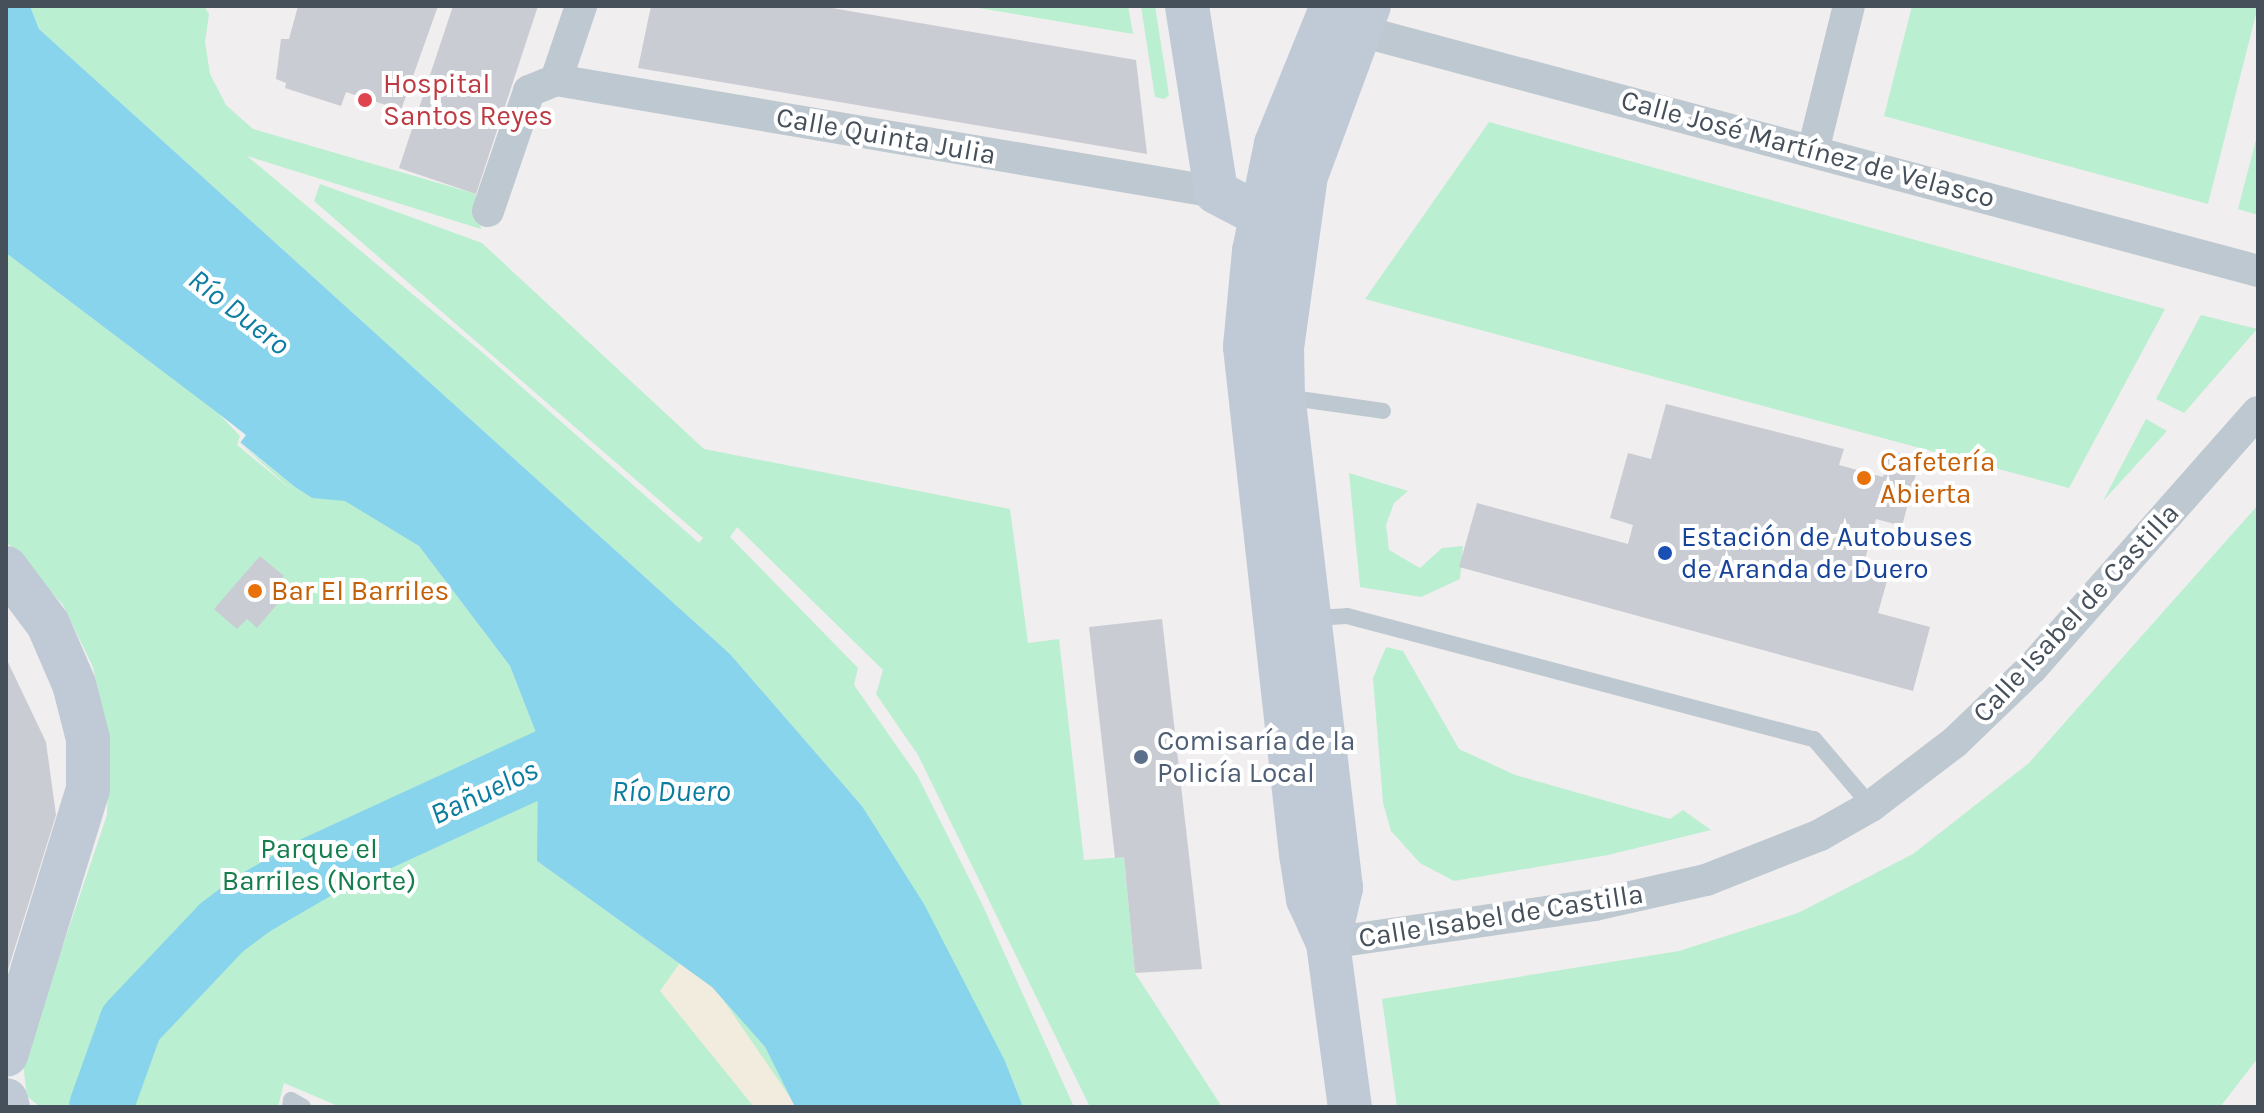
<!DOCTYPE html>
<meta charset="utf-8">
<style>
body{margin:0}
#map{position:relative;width:2264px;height:1113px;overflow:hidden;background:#f0eeee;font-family:Karla,sans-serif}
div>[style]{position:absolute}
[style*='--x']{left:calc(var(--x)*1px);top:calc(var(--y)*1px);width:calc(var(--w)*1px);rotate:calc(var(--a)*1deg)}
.green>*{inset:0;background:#bbefd1}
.sand>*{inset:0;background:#f2ecde}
.water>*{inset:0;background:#88d4ec}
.pier>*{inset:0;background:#f0eeee}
.river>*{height:64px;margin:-32px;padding:0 32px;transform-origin:32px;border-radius:32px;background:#88d4ec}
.building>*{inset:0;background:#caccd3}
.lane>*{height:16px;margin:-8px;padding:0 8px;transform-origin:8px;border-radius:8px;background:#bec8d0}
.street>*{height:32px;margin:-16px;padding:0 16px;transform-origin:16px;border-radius:16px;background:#bec8d0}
.secondary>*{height:44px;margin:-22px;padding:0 22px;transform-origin:22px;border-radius:22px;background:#c0cad7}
.dots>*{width:22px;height:22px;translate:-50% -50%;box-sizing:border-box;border:4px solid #fff;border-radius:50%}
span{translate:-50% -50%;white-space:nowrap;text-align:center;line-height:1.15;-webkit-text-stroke:8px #fff;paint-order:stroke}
.health-label{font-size:28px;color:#be3a42}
.left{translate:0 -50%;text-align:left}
.street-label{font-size:28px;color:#46505b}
.food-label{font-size:28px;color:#c56008}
.transit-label{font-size:28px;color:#164399}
.service-label{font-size:28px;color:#4e5e75}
.park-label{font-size:28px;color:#167d4d}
.water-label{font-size:30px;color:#0b7da1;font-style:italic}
.frame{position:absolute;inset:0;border:8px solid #46505b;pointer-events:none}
</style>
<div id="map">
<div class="green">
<div style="clip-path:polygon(30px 6px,204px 6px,209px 14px,205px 42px,210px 74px,226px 105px,253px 129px,476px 194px,481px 229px,247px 156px,483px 353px,699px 543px,703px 538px,314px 201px,320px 184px,482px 243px,704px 449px,1010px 509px,1028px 643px,1059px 639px,1084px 860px,1124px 857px,1135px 973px,1222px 1107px,1090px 1107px,918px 755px,876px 694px,883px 670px,737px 527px,730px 537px,858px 668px,854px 685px,917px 775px,982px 904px,1074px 1107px,1023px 1107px,1005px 1061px,862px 806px,730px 654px,39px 29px)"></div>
<div style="clip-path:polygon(967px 6px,1128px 6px,1133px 34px)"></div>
<div style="clip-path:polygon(1141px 6px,1155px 6px,1169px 95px,1164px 99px,1155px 97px)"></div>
<div style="clip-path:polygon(1912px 6px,2258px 6px,2208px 204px,1884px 116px)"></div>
<div style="clip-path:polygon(1489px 122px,2165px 309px,2069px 488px,1365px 299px)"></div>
<div style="clip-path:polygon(2258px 132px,2258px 215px,2238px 209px)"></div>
<div style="clip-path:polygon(6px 253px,219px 414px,246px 435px,240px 443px,295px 487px,312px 498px,345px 500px,419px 546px,510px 666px,538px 738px,537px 861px,712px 987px,765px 1047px,795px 1107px,340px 1107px,284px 1083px,278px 1107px,40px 1107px,27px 1096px,23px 1064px,107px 815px,109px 741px,93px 667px,63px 605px,6px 541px)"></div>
<div style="clip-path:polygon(2201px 315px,2257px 329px,2184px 413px,2156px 399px)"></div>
<div style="clip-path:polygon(2146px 419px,2167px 431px,2103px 501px)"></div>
<div style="clip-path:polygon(1349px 473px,1408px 491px,1394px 503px,1386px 525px,1389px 550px,1420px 568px,1442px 548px,1463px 546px,1460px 579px,1421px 597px,1360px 587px)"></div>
<div style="clip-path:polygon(2258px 505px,2258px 1058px,2220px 1107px,1397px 1107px,1382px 999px,1679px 951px,1798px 913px,1913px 854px,2029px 763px)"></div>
<div style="clip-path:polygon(1386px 647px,1403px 651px,1459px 749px,1515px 775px,1670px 819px,1683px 810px,1711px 830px,1608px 855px,1454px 881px,1420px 863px,1391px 831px,1383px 803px,1373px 678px)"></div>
</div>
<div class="sand">
<div style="clip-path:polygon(689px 950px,792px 1100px,795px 1107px,754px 1107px,660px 991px)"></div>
</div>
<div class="water">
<div style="clip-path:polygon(6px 6px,30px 6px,39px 29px,730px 654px,862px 806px,924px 904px,1005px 1061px,1023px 1107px,795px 1107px,765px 1047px,712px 987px,537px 861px,538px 738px,510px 666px,419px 546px,345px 501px,312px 498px,295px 487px,240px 442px,245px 435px,219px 414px,6px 253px)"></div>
</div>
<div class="pier">
<div style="clip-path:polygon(219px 414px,246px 435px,240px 443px,292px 490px,237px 445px,240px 436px)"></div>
</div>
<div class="river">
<div style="--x:101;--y:1107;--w:89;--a:-70.3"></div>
<div style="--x:131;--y:1023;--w:131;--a:-46.5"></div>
<div style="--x:221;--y:928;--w:40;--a:-37"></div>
<div style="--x:253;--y:904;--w:72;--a:-30.1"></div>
<div style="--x:315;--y:868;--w:330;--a:-24.7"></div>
</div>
<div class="building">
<div style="clip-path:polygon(298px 6px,438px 6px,401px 110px,346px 92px,341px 106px,285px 88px,286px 83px,276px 79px,281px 39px,289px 39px)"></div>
<div style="clip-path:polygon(453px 6px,538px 6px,476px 194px,399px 168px)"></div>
<div style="clip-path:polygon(651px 6px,820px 6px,1136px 60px,1147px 154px,638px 68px)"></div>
<div style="clip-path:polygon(1666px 404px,1844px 449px,1839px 465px,1883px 477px,1890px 451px,1920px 459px,1902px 526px,1876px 519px,1864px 563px,1890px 570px,1878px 613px,1930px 627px,1913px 691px,1459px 567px,1477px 503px,1628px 544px,1633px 525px,1610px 518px,1628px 453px,1651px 459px)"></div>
<div style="clip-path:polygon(260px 556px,284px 576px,274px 586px,285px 595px,257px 628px,247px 619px,237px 629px,214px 609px)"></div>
<div style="clip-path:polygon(1162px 619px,1202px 969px,1135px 973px,1124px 857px,1115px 858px,1089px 627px)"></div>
<div style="clip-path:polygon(6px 658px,46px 742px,56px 815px,7px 973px)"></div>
</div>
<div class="lane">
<div style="--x:1285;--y:397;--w:99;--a:8.1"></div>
<div style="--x:1311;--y:618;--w:36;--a:-3"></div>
<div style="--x:1347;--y:616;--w:483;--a:14.8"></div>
<div style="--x:1814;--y:739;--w:88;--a:49.6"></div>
<div style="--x:290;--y:1107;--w:7;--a:-82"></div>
<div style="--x:291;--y:1100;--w:14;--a:30"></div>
</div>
<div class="street">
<div style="--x:1357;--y:30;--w:933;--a:14.97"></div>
<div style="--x:556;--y:80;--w:669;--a:9.63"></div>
<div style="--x:1813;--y:151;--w:149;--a:-76.1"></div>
<div style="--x:488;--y:211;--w:127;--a:-71.1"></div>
<div style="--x:529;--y:91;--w:29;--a:-22"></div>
<div style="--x:556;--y:80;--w:78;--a:-71.3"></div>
<div style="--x:1328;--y:943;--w:270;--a:-8.1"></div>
<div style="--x:1595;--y:905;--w:114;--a:-12.7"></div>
<div style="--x:1706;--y:880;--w:123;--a:-21.5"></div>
<div style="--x:1820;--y:835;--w:59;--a:-29.6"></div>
<div style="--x:1871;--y:806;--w:106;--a:-37.3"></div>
<div style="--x:1955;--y:742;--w:107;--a:-43.9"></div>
<div style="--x:2032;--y:668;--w:341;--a:-48.6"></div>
</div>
<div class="secondary">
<div style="--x:1187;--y:6;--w:188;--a:81.1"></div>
<div style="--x:1216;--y:192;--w:50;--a:27.6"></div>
<div style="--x:1332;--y:6;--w:149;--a:112.1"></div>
<div style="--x:1276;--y:144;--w:109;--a:101.6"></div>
<div style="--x:1254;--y:251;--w:96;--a:95.4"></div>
<div style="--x:1245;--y:347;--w:510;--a:83.7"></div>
<div style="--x:1301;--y:854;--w:46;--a:81.2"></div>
<div style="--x:1308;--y:899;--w:48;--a:65.6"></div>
<div style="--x:1328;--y:943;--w:165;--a:82.4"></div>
<div style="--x:6;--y:568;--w:70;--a:53.1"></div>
<div style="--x:48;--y:624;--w:65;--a:66.6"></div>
<div style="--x:74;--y:684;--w:57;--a:75.7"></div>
<div style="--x:88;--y:739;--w:50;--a:90"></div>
<div style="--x:88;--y:789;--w:278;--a:107.1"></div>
<div style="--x:1328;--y:943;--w:57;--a:-76.7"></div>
<div style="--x:1341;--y:888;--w:494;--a:-96.7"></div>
<div style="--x:1283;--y:397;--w:49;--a:-91.2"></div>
<div style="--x:1282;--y:348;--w:174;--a:-82.1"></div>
<div style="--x:1306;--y:176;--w:181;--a:-69.7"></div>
<div style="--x:6;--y:1100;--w:7;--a:74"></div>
</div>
<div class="dots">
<div style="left:365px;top:100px;background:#e0444e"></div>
<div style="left:1864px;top:478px;background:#e8710a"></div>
<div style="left:1665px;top:553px;background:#1a4fb4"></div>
<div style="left:255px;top:591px;background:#e8710a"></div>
<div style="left:1141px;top:757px;background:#5c6f8a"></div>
</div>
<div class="health-label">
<span class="left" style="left:383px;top:100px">Hospital<br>Santos Reyes</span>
</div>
<div class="street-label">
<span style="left:886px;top:136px;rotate:10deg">Calle Quinta Julia</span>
<span style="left:1808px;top:149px;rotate:15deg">Calle José Martínez de Velasco</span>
<span style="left:2076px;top:613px;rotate:-47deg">Calle Isabel de Castilla</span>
<span style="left:1501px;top:916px;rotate:-9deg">Calle Isabel de Castilla</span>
</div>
<div class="food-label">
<span class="left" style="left:1880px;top:478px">Cafetería<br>Abierta</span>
<span class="left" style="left:271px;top:591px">Bar El Barriles</span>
</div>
<div class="transit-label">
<span class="left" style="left:1681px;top:553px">Estación de Autobuses<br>de Aranda de Duero</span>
</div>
<div class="service-label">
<span class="left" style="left:1157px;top:757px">Comisaría de la<br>Policía Local</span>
</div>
<div class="park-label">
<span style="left:319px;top:865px">Parque el<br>Barriles (Norte)</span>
</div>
<div class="water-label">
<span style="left:239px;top:312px;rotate:38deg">Río Duero</span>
<span style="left:671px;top:791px">Río Duero</span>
<span style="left:484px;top:792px;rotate:-25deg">Bañuelos</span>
</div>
<div class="frame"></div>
</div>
